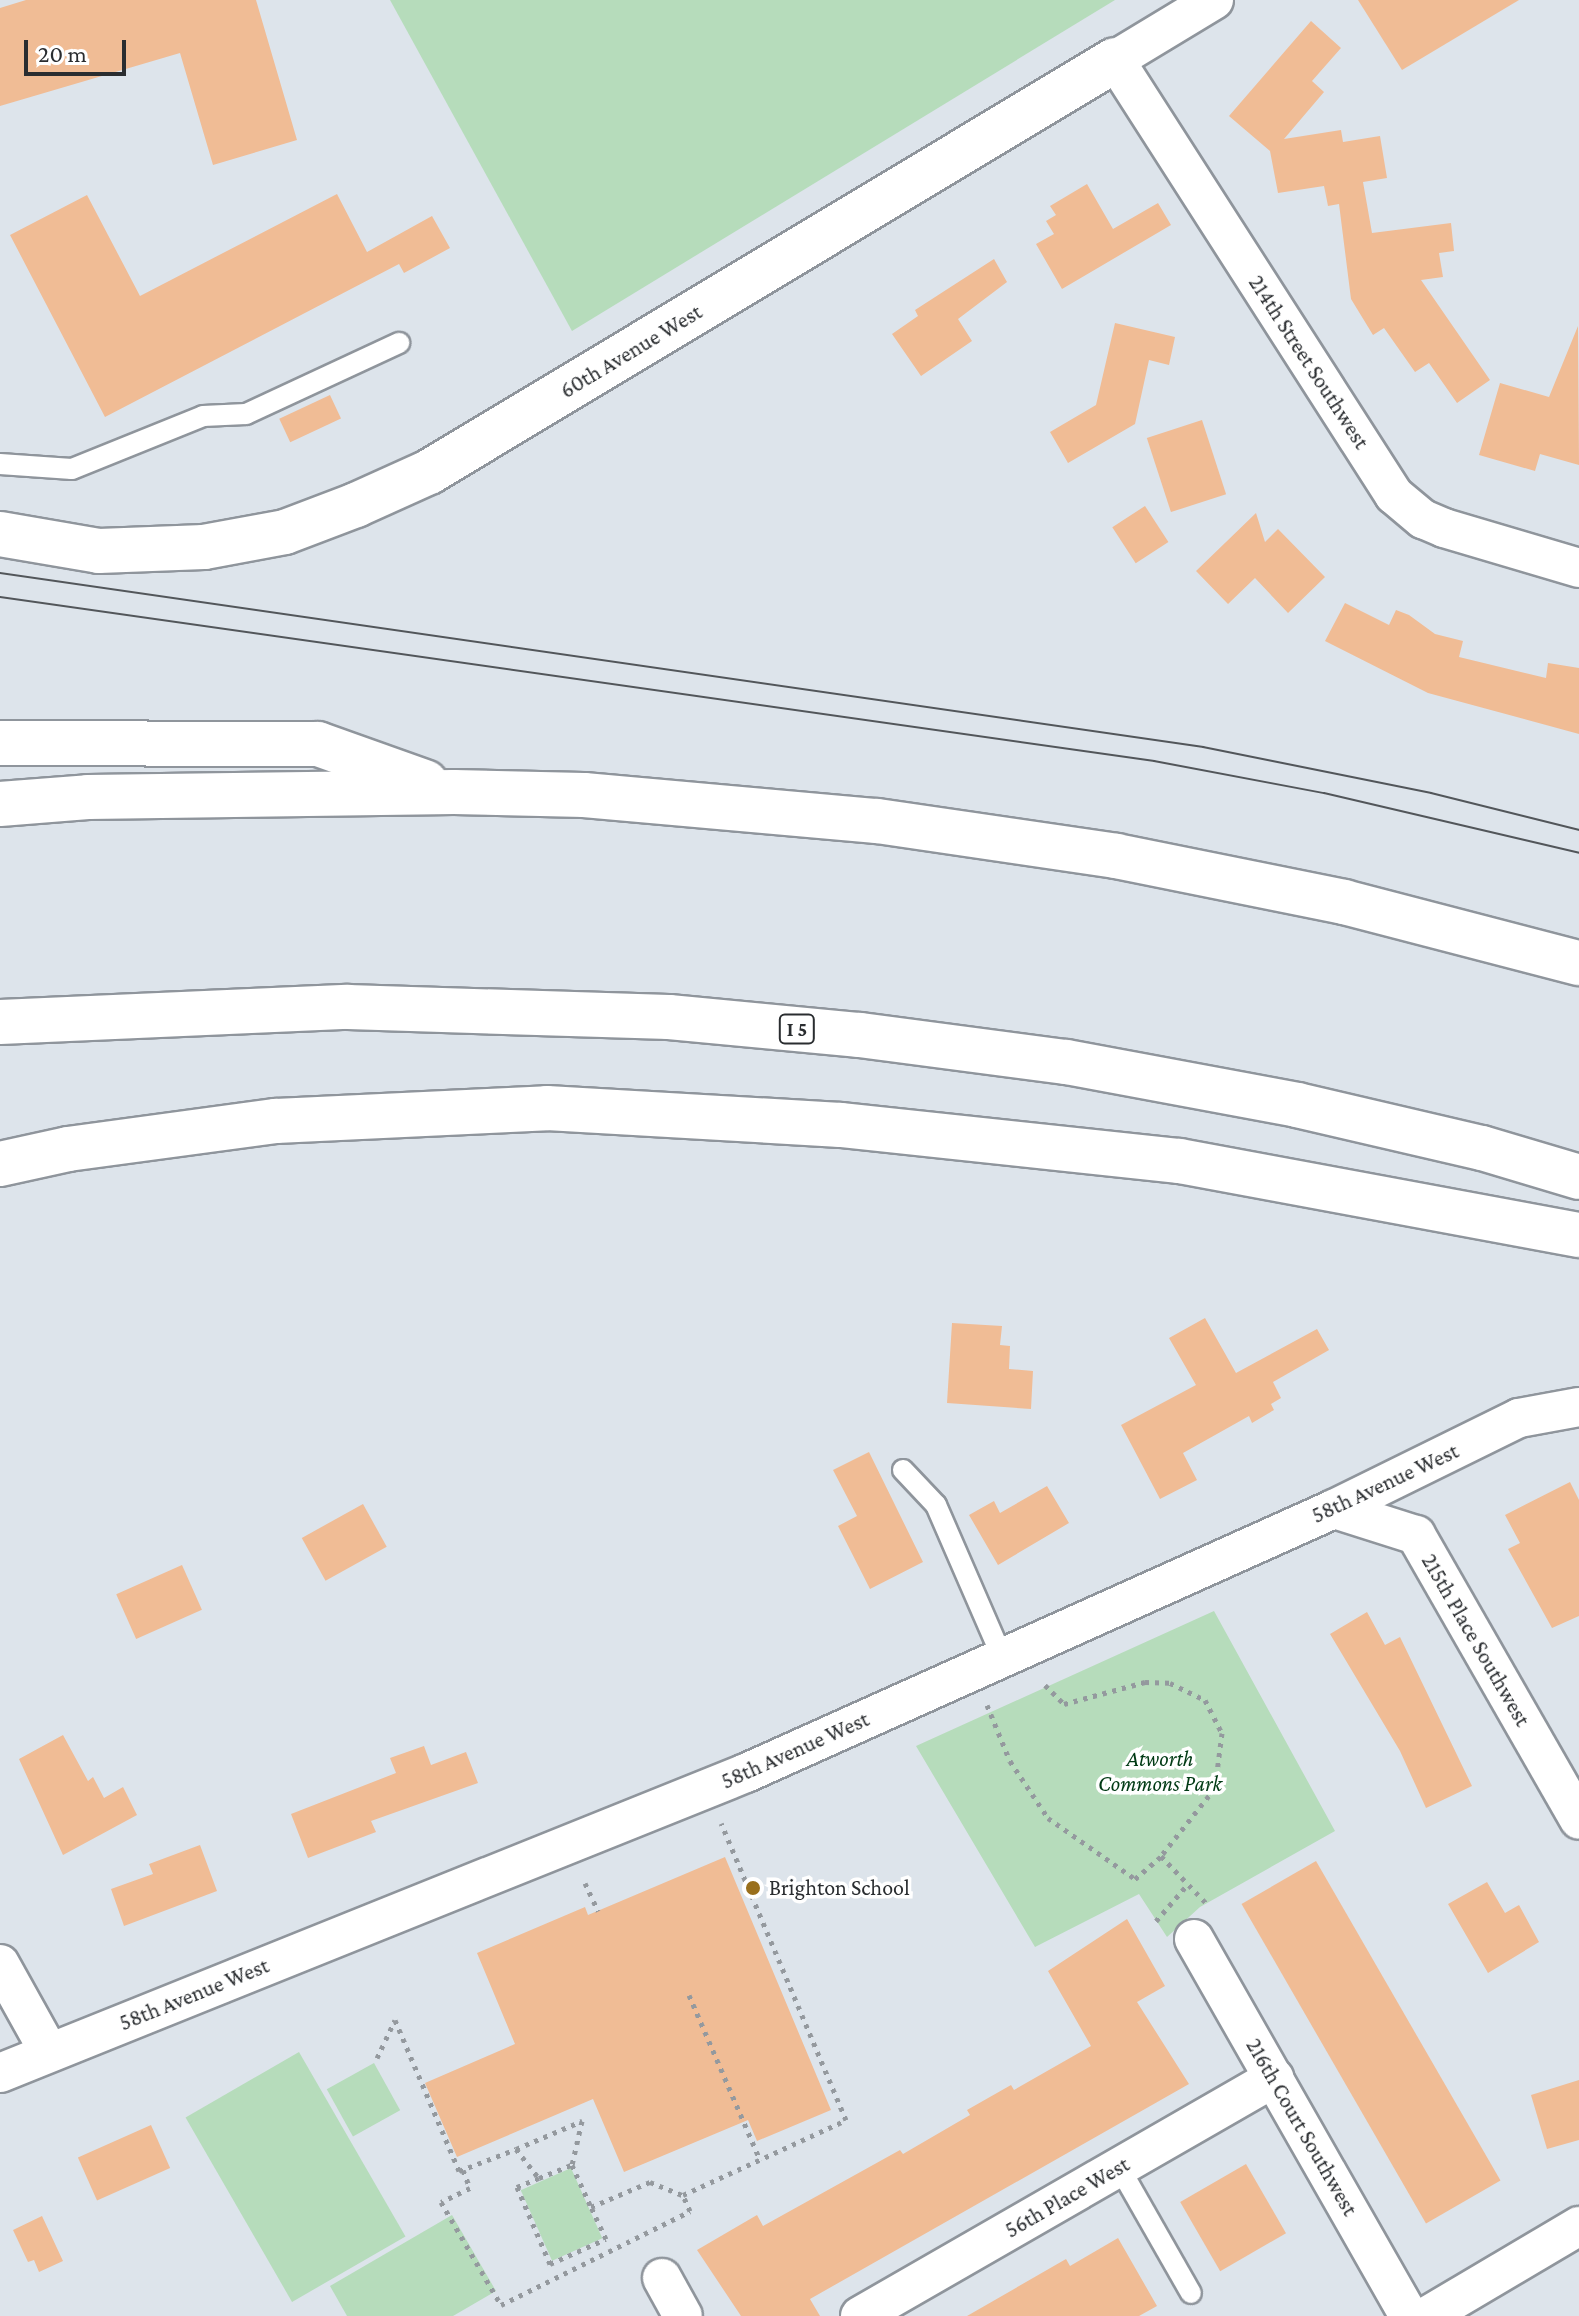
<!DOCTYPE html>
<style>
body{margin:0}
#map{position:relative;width:1579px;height:2316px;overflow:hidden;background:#dde4eb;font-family:"Crimson Pro",serif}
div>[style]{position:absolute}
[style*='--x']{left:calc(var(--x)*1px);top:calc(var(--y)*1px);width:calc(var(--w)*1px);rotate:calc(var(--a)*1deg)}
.green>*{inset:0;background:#b6dcbb;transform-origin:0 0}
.building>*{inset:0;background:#f0bc95;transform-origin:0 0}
.path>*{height:5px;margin-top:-2.5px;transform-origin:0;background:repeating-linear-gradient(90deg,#94999e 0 4px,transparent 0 10px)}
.roads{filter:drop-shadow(2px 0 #8f959c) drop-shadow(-2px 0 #8f959c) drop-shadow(0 2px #8f959c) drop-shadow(0 -2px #8f959c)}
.lane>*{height:20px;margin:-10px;padding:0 10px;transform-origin:10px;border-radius:10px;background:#fff}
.street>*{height:38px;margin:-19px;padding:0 19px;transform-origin:19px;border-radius:19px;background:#fff}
.secondary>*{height:44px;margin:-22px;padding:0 22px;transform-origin:22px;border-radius:22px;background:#fff}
.highway>*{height:44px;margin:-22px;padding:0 22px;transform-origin:22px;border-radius:22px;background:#fff}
.tram>*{height:2px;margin:-1px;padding:0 1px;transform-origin:1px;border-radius:1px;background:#52565a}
.dots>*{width:22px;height:22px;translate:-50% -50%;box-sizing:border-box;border:4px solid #fff;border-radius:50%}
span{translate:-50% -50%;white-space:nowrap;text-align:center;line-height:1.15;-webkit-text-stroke:7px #fff;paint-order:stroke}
.shield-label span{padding:2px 6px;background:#fff;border:2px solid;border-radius:6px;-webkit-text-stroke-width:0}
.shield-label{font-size:20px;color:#2a2d30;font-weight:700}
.street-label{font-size:22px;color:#2a2d30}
.park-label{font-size:22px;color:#003a14;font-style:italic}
.poi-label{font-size:22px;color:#2a2d30}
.left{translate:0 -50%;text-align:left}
.scale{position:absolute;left:24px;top:40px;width:102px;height:36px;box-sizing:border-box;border:4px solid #2a2d30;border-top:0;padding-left:10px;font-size:24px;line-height:28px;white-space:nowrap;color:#2a2d30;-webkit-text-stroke:6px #fff;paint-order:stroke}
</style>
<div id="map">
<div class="green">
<div style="clip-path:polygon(390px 0,1115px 0,572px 331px)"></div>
<div style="clip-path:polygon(1214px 1611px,1335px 1831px,1200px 1907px,1167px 1937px,1139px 1894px,1035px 1947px,916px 1746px)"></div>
<div style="left:299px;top:2052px;width:213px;height:131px;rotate:60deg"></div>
<div style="left:374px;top:2063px;width:54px;height:54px;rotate:61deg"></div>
<div style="left:571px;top:2168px;width:77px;height:55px;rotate:66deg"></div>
<div style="clip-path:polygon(452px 2215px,496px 2291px,453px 2316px,347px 2316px,330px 2286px)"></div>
</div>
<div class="building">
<div style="clip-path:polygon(26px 0,256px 0,297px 140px,213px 165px,180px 53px,0 106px,0 8px)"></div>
<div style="clip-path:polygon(1358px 0,1519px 0,1402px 70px)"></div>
<div style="clip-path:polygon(1311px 21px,1341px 48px,1312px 81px,1324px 92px,1284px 139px,1341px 130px,1343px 142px,1380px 136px,1387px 178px,1363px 182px,1372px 233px,1451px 223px,1454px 251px,1439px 253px,1443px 277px,1421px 280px,1490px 380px,1457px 403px,1429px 363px,1415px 372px,1384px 328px,1373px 335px,1351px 299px,1339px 204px,1328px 206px,1324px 186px,1278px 193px,1270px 151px,1229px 116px)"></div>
<div style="clip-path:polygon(1087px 184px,1113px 229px,1158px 203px,1171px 225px,1062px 289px,1036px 244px,1054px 234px,1046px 221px,1056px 215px,1050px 206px)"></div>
<div style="clip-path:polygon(337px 194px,367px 252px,432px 216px,450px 248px,404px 273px,399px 264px,105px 417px,10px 235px,87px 195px,140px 296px)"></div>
<div style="clip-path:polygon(994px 259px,1007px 282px,958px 319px,972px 341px,921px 376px,892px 334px,918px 316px,915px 310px)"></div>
<div style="clip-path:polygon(1115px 323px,1175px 337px,1169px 365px,1149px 360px,1135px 424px,1068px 463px,1050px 432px,1096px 405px)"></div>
<div style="clip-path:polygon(1578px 326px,1579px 465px,1540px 454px,1535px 471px,1479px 455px,1500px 383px,1549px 397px)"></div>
<div style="left:330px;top:395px;width:26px;height:56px;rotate:65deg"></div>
<div style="left:1202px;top:420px;width:78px;height:58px;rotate:72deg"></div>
<div style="left:1145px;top:506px;width:43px;height:39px;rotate:57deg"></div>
<div style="clip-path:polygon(1256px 513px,1265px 542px,1278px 529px,1325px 577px,1288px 613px,1255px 578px,1228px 604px,1196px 571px)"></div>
<div style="clip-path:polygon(1345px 603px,1389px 625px,1396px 610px,1409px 615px,1435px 634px,1463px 641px,1459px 657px,1546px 678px,1548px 663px,1579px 668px,1579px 734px,1428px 693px,1325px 641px)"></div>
<div style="clip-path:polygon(1205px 1318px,1236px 1373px,1317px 1329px,1329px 1350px,1273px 1382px,1281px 1398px,1271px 1404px,1274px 1410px,1252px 1423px,1249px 1416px,1183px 1453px,1197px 1480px,1160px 1499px,1121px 1425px,1196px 1385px,1169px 1338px)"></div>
<div style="clip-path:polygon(952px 1323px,1002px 1326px,1000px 1345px,1010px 1346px,1009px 1369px,1033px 1371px,1031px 1409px,947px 1403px)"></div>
<div style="clip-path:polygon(869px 1452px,923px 1562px,870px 1589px,838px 1526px,857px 1516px,833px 1470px)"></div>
<div style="clip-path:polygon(1570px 1482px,1579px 1500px,1579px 1616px,1552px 1628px,1508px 1549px,1520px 1543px,1505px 1515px)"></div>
<div style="clip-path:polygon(1047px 1486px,1069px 1523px,998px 1565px,969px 1515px,994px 1501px,1000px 1513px)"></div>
<div style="left:363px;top:1504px;width:49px;height:70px;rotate:61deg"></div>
<div style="left:182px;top:1565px;width:49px;height:72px;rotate:66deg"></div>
<div style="clip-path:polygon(1367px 1612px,1385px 1645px,1400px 1637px,1472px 1786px,1426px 1808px,1400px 1751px,1330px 1634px)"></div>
<div style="clip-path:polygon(63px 1735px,88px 1781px,93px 1777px,104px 1798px,123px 1787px,137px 1815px,63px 1855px,19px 1759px)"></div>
<div style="clip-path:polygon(424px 1746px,431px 1765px,466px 1752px,478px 1783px,371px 1821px,376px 1832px,308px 1858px,291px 1814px,396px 1773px,390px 1758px)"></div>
<div style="clip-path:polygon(200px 1845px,217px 1891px,124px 1926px,111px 1889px,153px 1874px,149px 1864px)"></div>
<div style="clip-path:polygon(725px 1857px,831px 2110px,757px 2141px,748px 2120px,624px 2172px,593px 2099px,457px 2157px,425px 2083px,515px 2044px,477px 1953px,585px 1907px,588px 1915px)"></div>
<div style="left:1316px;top:1861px;width:369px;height:86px;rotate:60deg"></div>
<div style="clip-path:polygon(1487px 1882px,1505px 1913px,1519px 1905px,1539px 1942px,1488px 1973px,1448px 1904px)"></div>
<div style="clip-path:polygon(1127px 1919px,1165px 1986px,1137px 2002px,1189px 2084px,810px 2299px,820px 2316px,741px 2316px,697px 2250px,757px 2215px,763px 2226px,900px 2150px,903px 2154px,970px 2115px,967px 2110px,1011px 2085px,1014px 2090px,1091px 2046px,1048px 1971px)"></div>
<div style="clip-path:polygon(1579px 2080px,1579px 2140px,1547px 2149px,1531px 2095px)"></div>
<div style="left:151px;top:2125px;width:47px;height:80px;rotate:66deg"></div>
<div style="left:1246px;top:2164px;width:80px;height:76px;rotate:60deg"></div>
<div style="clip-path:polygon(42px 2216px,63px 2261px,39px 2272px,34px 2260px,28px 2262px,13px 2230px)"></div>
<div style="clip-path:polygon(1118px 2238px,1157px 2306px,1139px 2316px,967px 2316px,1066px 2259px,1070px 2266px)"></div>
</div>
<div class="path">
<div style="--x:1045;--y:1685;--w:27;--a:45"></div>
<div style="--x:1064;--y:1704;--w:84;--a:-15.2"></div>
<div style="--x:1145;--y:1682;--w:25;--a:2"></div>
<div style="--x:1170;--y:1683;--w:39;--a:26"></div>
<div style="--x:1205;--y:1700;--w:37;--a:63"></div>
<div style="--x:1222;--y:1733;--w:55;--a:97.3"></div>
<div style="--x:1215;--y:1788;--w:87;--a:128.5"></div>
<div style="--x:987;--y:1705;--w:61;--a:67.7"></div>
<div style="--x:1010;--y:1761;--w:69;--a:56.3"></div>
<div style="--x:1048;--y:1818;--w:106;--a:35"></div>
<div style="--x:1135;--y:1879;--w:35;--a:-41"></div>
<div style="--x:1161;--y:1856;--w:66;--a:46.2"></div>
<div style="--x:585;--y:1883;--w:31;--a:65"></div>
<div style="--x:1156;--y:1921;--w:49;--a:-49.1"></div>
<div style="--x:689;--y:1995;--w:180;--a:66.7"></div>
<div style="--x:377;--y:2058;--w:42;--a:-64.7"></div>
<div style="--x:395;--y:2020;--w:164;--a:67"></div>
<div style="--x:459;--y:2171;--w:61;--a:-21.1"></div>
<div style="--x:516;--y:2149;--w:37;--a:52"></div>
<div style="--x:539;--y:2178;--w:35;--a:-22"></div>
<div style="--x:572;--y:2165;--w:46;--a:65.7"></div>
<div style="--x:591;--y:2207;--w:64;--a:-23"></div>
<div style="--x:650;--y:2182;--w:35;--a:22"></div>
<div style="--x:683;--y:2195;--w:179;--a:-24.7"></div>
<div style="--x:846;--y:2120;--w:322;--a:-112.8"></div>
<div style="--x:516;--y:2149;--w:72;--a:-23"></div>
<div style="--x:582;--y:2121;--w:45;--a:102.8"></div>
<div style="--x:463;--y:2170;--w:19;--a:69"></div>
<div style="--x:470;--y:2188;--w:32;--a:154"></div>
<div style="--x:441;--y:2202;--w:119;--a:59.8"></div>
<div style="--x:501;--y:2305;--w:211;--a:-26.4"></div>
<div style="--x:690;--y:2211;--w:17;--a:-114"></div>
<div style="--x:539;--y:2178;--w:24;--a:158"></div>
<div style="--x:517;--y:2187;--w:84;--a:66.8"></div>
<div style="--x:550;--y:2264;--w:61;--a:-24.1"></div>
<div style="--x:606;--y:2239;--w:35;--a:-115"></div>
</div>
<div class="roads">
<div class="lane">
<div style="--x:0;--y:464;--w:72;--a:4"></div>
<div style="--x:72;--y:469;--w:141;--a:-22"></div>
<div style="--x:203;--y:416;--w:43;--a:-2.7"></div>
<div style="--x:246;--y:414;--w:169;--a:-24.9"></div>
<div style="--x:903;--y:1470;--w:48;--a:46.7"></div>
<div style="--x:936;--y:1505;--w:166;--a:66.5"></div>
<div style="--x:1119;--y:2167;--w:145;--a:60.3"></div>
</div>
<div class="street">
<div style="--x:1214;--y:0;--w:116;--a:148.8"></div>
<div style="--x:1115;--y:60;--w:517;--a:57.32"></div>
<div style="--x:1394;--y:495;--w:38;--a:40"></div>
<div style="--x:1423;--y:519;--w:23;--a:23"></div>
<div style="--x:1444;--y:528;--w:141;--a:16.5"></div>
<div style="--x:1334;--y:1509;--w:86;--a:17.6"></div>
<div style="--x:1416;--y:1535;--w:328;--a:60.2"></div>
<div style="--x:1194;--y:1939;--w:434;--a:60.3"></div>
<div style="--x:0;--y:1964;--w:101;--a:60.9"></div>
<div style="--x:0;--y:2073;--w:804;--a:-21.91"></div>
<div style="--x:746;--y:1773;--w:645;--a:-24.18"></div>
<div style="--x:1334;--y:1509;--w:206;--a:-26.2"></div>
<div style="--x:1519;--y:1418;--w:61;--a:-10.4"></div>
<div style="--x:662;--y:2278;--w:43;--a:61.1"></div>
<div style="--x:860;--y:2316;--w:478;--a:-29.9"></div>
<div style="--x:1427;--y:2316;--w:177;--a:-30.6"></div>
</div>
<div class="secondary">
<div style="--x:0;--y:534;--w:100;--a:9.7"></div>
<div style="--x:99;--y:551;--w:105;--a:-2.2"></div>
<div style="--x:204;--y:547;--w:82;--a:-10.5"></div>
<div style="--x:285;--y:532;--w:76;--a:-20.8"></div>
<div style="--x:356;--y:505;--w:80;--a:-24.3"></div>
<div style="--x:429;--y:472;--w:800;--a:-30.99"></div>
</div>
<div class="highway">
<div style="--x:0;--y:743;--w:318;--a:0.2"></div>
<div style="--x:318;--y:744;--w:114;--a:19.6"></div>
<div style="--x:0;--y:804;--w:88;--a:-4.5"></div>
<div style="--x:88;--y:797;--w:366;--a:-0.8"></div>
<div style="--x:454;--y:792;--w:130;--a:1.3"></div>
<div style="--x:584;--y:795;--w:294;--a:5.1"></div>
<div style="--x:877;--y:821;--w:242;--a:8.3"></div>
<div style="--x:1116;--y:856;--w:233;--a:11.4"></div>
<div style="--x:1344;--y:902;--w:243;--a:14.6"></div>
<div style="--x:0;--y:1022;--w:348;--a:-2.5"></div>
<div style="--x:348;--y:1007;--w:321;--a:1.8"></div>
<div style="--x:669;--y:1017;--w:192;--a:5.4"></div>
<div style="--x:860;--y:1035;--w:208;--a:7.5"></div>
<div style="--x:1066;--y:1062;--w:235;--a:10.5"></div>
<div style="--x:1297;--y:1105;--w:190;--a:13.1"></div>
<div style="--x:1482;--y:1148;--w:101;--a:16.6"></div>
<div style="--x:0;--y:1164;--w:70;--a:-12.4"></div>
<div style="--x:68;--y:1149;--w:210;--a:-7.7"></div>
<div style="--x:276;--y:1121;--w:271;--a:-2.7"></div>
<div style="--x:547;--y:1108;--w:294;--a:3.3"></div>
<div style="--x:841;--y:1125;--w:340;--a:6.1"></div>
<div style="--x:1179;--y:1161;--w:407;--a:10.5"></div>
</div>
</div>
<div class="tram">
<div style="--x:0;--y:573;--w:1216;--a:8.23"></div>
<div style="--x:1203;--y:747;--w:233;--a:11.4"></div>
<div style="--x:1431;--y:793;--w:153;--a:14"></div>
<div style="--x:0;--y:597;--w:1166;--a:8.09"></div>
<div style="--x:1154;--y:761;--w:173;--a:10.7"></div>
<div style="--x:1324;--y:793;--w:262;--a:13.2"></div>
</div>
<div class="dots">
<div style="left:753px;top:1888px;background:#996f1c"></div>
</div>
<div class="shield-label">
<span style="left:797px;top:1029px">I 5</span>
</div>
<div class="street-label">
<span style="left:631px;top:351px;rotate:-31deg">60th Avenue West</span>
<span style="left:1309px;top:362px;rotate:57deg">214th Street Southwest</span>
<span style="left:1385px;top:1483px;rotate:-25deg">58th Avenue West</span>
<span style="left:1476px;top:1640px;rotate:60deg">215th Place Southwest</span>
<span style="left:795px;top:1750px;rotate:-24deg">58th Avenue West</span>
<span style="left:194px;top:1994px;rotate:-22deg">58th Avenue West</span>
<span style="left:1302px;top:2127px;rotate:60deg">216th Court Southwest</span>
<span style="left:1067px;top:2197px;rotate:-30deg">56th Place West</span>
</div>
<div class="park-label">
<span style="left:1160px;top:1771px">Atworth<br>Commons Park</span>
</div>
<div class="poi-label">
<span class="left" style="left:769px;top:1888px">Brighton School</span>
</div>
<div class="scale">20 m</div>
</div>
